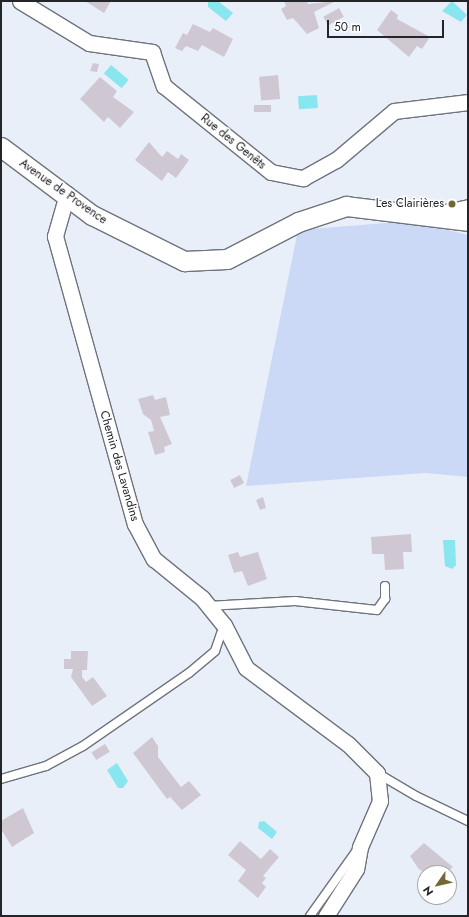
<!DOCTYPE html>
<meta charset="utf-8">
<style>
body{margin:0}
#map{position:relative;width:469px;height:917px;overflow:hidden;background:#e9eff9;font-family:Jost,sans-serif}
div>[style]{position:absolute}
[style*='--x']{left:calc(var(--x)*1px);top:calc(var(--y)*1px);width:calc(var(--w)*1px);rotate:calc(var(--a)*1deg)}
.green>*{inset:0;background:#cbd9f6}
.water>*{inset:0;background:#89e5ee;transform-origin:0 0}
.building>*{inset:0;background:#cfc8d2;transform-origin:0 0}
.roads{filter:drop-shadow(1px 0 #6e737c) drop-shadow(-1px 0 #6e737c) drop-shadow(0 1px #6e737c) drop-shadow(0 -1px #6e737c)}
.service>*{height:8px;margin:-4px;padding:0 4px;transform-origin:4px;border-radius:4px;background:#fff}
.minor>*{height:15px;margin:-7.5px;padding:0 7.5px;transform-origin:7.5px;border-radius:7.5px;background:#fff}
.tertiary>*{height:19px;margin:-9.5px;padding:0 9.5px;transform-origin:9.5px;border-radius:9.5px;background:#fff}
.dots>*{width:11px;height:11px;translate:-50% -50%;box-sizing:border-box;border:2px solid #fff;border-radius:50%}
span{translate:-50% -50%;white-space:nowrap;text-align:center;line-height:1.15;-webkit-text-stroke:3px #fff;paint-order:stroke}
.street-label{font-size:12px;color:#232529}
.poi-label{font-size:12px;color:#232529}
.right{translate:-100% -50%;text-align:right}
.frame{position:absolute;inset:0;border:2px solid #232529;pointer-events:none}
.north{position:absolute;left:417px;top:865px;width:40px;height:40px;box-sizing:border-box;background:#fff;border:1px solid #a7a8a9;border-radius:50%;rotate:236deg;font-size:11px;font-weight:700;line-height:16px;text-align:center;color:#232529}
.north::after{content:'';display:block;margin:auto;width:14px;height:18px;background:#726835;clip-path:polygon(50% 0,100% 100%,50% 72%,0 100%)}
.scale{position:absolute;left:327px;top:20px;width:117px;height:18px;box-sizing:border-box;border:2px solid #232529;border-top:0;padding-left:5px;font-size:12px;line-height:14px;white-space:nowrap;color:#232529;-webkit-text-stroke:3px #fff;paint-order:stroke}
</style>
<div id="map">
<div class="green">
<div style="clip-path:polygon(411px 221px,468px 235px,468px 477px,425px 473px,246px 486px,298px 230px)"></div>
</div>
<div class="water">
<div style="clip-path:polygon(218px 1px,233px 13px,226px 21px,208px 7px,208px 1px)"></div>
<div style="clip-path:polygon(452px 1px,467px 15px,461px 22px,442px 11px)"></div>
<div style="left:111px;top:65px;width:23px;height:11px;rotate:40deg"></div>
<div style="left:317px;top:95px;width:13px;height:19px;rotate:86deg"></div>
<div style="clip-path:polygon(443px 540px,455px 540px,456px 565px,452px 569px,445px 566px)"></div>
<div style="clip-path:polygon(117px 763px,128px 781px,123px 788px,118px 788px,107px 770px)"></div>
<div style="clip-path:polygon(264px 821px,277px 832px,272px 839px,258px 828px,259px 822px)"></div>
</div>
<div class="building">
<div style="clip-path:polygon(85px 1px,111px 1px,104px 13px)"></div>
<div style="clip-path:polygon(284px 1px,307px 1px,308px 4px,336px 1px,314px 12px,319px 28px,307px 34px,293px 18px,287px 20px,281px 9px,286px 6px)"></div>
<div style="left:339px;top:8px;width:10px;height:18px;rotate:61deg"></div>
<div style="clip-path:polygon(391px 10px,398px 15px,397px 19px,430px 37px,422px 49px,417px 46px,409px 57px,377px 30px)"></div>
<div style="clip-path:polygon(193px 24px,210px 32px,213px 28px,233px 39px,224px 57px,202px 45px,198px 51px,186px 46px,182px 51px,175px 48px,183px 33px,187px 35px)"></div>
<div style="clip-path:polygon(93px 63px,99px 64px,97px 72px,90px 71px)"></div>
<div style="left:278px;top:75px;width:24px;height:19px;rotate:85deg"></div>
<div style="clip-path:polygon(100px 77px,117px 91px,113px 97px,134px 112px,120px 128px,108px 117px,104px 122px,80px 99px)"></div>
<div style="left:254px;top:105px;width:17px;height:7px"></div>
<div style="clip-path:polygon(149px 142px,162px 157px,167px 151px,178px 159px,181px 154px,189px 160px,176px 178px,168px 172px,162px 181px,135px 160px)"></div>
<div style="clip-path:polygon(153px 395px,155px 400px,166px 397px,170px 415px,160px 417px,172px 444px,164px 447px,165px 452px,155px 455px,148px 432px,154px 431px,151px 420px,143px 414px,138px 399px)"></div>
<div style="left:240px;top:475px;width:9px;height:11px;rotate:63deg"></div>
<div style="clip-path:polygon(263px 497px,266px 508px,260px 510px,256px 500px)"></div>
<div style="clip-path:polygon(411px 534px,412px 552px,403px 552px,404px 569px,385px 570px,384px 554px,372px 554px,371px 537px)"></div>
<div style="clip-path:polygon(238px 552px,240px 557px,258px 552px,267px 579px,248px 586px,242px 571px,234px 573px,228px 555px)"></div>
<div style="clip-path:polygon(71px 651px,88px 651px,87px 670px,82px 670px,82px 677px,86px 682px,93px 677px,107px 696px,92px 706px,71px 677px,73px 669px,64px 669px,64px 659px,71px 659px)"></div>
<div style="clip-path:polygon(152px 737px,158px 746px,158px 757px,181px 787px,189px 781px,201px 795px,182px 810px,170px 797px,167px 799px,133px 753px)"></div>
<div style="left:105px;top:744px;width:9px;height:16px;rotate:58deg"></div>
<div style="clip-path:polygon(23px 808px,34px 833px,12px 847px,1px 829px,1px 821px)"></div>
<div style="clip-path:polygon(240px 841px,261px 859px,270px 849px,279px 857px,263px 876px,266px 878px,262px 883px,266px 887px,258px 898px,238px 881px,246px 870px,228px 855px)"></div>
<div style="clip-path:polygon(424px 843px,453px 867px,446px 873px,425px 874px,418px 868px,410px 856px)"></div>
</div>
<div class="roads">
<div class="service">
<div style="--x:208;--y:606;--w:87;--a:-3.3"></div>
<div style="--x:295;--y:601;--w:82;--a:6.3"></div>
<div style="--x:377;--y:610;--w:14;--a:-54"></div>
<div style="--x:385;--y:599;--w:13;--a:-90"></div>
<div style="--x:377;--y:773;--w:45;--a:30.5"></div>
<div style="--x:416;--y:796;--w:58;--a:25.7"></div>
<div style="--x:1;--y:779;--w:47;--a:-16.1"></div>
<div style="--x:46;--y:766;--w:42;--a:-28.4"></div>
<div style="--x:83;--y:746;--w:129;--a:-34.6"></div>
<div style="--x:189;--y:673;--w:34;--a:-40"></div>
<div style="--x:215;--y:651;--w:28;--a:-71"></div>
<div style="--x:310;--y:916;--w:81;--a:-54.5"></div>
</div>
<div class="minor">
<div style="--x:20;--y:1;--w:81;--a:31.3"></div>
<div style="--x:89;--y:43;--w:64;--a:8.1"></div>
<div style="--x:152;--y:52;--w:36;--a:71"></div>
<div style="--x:164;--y:86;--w:137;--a:38.8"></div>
<div style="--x:271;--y:172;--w:33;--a:11"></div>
<div style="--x:303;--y:178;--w:38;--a:-29"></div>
<div style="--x:336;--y:160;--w:76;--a:-40.2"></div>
<div style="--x:394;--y:111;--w:75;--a:-6.9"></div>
<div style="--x:67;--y:194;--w:44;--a:105.9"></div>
<div style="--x:55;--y:236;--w:299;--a:74.5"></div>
<div style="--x:135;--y:524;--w:40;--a:62"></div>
<div style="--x:154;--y:559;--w:62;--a:39.1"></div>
<div style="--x:202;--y:598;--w:35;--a:51"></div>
<div style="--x:224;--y:625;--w:48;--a:62.9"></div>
<div style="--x:246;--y:668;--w:127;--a:36.7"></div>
<div style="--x:348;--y:744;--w:41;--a:45"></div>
<div style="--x:377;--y:773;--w:28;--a:84"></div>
<div style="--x:380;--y:801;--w:50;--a:113.5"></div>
<div style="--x:360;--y:847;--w:22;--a:100"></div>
<div style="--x:356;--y:869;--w:56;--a:122.6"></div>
<div style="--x:436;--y:214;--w:33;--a:-12"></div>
</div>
<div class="tertiary">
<div style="--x:1;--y:147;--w:114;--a:36.8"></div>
<div style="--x:92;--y:215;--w:103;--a:26.6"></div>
<div style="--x:184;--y:261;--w:43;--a:-2.7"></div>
<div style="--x:227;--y:259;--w:80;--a:-27.5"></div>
<div style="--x:298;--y:222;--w:51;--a:-18.4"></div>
<div style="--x:346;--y:206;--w:123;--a:7"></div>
</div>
</div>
<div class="dots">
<div style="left:452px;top:204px;background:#726835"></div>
</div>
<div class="street-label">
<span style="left:233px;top:142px;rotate:39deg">Rue des Genêts</span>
<span style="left:63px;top:192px;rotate:35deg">Avenue de Provence</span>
<span style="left:119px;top:466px;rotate:74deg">Chemin des Lavandins</span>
</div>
<div class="poi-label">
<span class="right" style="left:444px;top:204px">Les Clairières</span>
</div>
<div class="frame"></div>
<div class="north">N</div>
<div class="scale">50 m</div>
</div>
